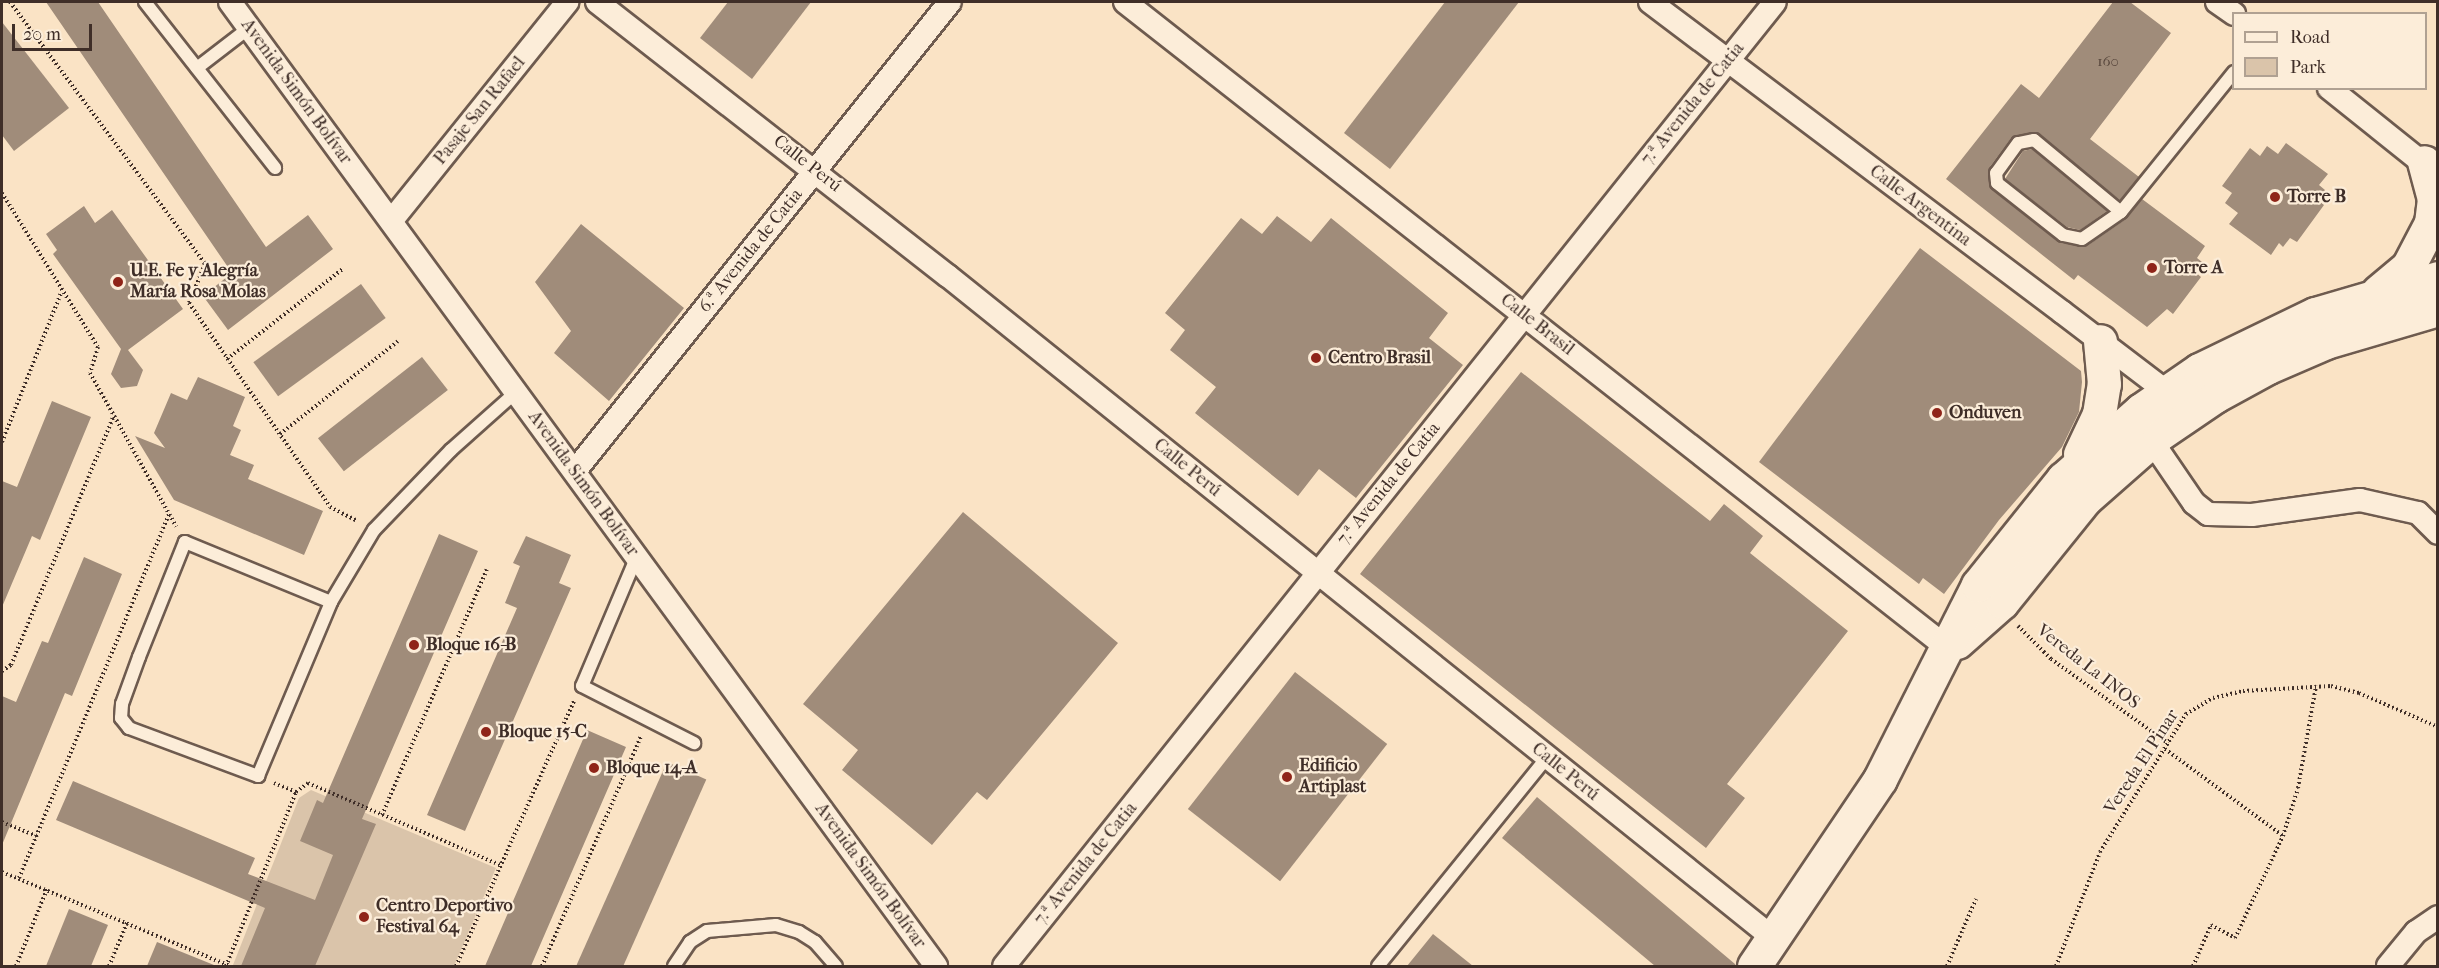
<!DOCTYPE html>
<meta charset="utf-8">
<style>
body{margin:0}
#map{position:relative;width:2439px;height:968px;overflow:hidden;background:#fae3c5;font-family:"IM FELL French Canon",serif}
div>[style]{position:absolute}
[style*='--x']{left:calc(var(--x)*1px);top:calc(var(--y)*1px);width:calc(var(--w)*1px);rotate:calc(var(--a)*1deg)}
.green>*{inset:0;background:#dac4aa}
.building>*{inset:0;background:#a08c7a;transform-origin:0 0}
.path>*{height:4px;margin-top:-2px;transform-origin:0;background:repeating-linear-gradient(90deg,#3f2e28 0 1.5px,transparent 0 4.5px)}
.roads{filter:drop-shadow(2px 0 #6e5b4f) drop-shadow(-2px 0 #6e5b4f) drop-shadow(0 2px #6e5b4f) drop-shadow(0 -2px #6e5b4f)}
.lane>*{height:12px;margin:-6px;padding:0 6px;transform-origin:6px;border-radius:6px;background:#fcedd9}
.street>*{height:22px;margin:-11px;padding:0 11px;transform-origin:11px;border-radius:11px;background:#fcedd9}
.secondary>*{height:33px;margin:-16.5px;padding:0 16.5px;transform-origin:16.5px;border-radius:16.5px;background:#fcedd9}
.dots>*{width:16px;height:16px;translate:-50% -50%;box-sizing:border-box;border:3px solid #fcedd9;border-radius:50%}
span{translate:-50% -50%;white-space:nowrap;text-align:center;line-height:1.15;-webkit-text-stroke:4.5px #fcedd9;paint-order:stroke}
.number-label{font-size:15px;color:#57463c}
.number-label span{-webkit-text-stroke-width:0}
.street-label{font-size:18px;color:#3f2e28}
.poi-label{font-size:18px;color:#3f2e28;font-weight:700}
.left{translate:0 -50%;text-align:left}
.frame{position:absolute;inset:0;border:3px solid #3f2e28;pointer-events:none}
.legend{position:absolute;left:2232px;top:12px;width:195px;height:78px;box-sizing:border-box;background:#fcedd9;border:2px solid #b0a192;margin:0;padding:8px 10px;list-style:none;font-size:18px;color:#3f2e28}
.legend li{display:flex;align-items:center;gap:12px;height:30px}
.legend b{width:30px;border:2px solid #b0a192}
.scale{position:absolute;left:12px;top:24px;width:80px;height:27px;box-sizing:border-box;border:3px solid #3f2e28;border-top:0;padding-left:8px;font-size:18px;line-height:21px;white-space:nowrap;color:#3f2e28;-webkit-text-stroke:4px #fcedd9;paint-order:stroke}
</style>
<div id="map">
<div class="green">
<div style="clip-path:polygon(311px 790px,496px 868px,454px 966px,233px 965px,299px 798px)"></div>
</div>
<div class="building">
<div style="clip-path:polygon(46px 2px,98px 2px,266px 247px,308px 215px,333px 249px,228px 330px,203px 296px,232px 273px)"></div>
<div style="clip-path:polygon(728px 2px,811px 2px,752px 79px,700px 38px)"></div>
<div style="clip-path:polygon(1445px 2px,1519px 2px,1390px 169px,1344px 133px)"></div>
<div style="clip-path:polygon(2113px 2px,2130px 2px,2171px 33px,2090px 139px,2139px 177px,2120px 200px,2033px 132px,2011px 138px,1989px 168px,1989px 184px,2061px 243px,2087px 246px,2126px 219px,2142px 199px,2205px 246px,2197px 258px,2202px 262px,2195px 272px,2201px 277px,2173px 314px,2167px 309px,2147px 327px,2078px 275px,2074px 280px,1946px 179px,2021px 84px,2039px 98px)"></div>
<div style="clip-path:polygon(2px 22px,69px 108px,14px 151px,2px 135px)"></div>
<div style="clip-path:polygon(2286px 143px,2328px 174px,2319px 185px,2325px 190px,2318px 200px,2324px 205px,2297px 242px,2290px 238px,2283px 247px,2279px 243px,2271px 255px,2229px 224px,2238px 213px,2225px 203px,2232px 193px,2222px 186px,2250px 148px,2260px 156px,2267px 146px,2278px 154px)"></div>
<div style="clip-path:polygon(2032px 149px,2107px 211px,2080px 230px,2067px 227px,2005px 179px,2023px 151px)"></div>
<div style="clip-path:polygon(84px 206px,95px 223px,112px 210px,183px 309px,128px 350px,143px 370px,137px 386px,121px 388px,111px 374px,121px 349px,53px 254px,57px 250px,46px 234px)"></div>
<div style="clip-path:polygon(1277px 216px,1311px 242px,1331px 218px,1448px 313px,1429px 338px,1463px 365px,1356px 498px,1319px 469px,1298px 496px,1195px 413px,1216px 387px,1170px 350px,1185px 330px,1165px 313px,1241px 218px,1262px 234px)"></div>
<div style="clip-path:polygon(581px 224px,684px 308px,609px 401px,554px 353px,571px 331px,535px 282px)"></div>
<div style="clip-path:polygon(1920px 248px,2081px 371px,2082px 382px,2079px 412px,2062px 447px,1999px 520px,1944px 594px,1923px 578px,1919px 584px,1759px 462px)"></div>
<div style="left:361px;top:284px;width:42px;height:133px;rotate:54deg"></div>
<div style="left:422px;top:357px;width:42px;height:132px;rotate:52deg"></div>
<div style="clip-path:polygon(1521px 372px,1710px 521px,1724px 504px,1763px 536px,1750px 553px,1848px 631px,1727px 784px,1745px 798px,1706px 848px,1360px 574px)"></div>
<div style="clip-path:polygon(198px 377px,245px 397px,233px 426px,241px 430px,230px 455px,254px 465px,248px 479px,323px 511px,304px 555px,174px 500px,135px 436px,165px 448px,154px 433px,171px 393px,187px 400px)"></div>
<div style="clip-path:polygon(52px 401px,91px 417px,40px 540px,32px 536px,2px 607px,2px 481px,17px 487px)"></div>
<div style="clip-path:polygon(963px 512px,1118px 643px,987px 800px,977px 792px,932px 845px,842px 770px,858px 750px,803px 704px)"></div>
<div style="clip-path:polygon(439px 534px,478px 551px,362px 819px,376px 824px,315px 966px,241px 966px,265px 908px,56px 820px,73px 781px,255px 858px,248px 874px,315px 900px,333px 855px,300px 841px,317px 800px,323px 803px)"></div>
<div style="clip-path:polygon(526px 536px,571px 555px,559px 583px,571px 588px,465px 831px,427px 815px,517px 608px,505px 603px,520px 566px,513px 563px)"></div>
<div style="clip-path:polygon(84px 557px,122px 574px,72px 696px,65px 693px,2px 845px,2px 696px,16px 702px,42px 641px,48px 643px)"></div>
<div style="left:1295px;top:672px;width:117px;height:174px;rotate:38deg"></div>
<div style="clip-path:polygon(587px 730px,626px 747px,616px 770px,531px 966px,485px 966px)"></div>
<div style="left:667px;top:762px;width:43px;height:222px;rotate:24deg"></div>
<div style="clip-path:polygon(1537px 797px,1735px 964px,1736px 966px,1655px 966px,1502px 838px)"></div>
<div style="clip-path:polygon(69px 909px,108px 925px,91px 966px,46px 966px)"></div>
<div style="clip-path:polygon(1433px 934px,1473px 966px,1407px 966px)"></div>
<div style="clip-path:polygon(157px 942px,214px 965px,214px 966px,147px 966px)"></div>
</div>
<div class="path">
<div style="--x:10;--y:2;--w:327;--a:53.3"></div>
<div style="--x:205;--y:264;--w:42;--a:112.3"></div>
<div style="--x:189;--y:303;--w:248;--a:55.3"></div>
<div style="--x:330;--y:507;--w:30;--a:27"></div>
<div style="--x:2;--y:193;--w:181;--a:58.1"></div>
<div style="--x:98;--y:347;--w:27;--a:107"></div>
<div style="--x:90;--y:373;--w:176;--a:60.7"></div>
<div style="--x:227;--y:359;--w:148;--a:-37.9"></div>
<div style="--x:280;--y:434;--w:150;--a:-38.2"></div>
<div style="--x:2;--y:442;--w:160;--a:-68.4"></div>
<div style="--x:2018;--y:626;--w:47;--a:45"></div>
<div style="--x:2051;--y:659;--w:144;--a:35.7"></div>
<div style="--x:2;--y:671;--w:11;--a:-34"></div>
<div style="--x:11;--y:665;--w:270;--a:-67.6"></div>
<div style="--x:2165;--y:749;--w:147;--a:36.4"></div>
<div style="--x:274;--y:783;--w:24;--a:22"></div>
<div style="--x:382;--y:815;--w:267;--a:-66.9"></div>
<div style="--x:2;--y:822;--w:37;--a:22"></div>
<div style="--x:2;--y:872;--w:247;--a:22.4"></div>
<div style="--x:19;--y:878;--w:394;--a:-67.6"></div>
<div style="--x:16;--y:966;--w:83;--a:-68.1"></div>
<div style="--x:109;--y:966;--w:47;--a:-67.3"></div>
<div style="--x:226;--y:966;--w:188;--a:-68.1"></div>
<div style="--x:296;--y:792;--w:15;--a:-37"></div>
<div style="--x:308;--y:783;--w:209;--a:23.1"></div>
<div style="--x:456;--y:966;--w:290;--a:-66"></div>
<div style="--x:542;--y:966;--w:250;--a:-66.7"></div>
<div style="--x:1947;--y:966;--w:73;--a:-66.6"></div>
<div style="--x:2056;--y:966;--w:122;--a:-68.9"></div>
<div style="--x:2100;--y:852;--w:163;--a:-58.1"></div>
<div style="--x:2186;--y:714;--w:31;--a:-31"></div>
<div style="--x:2213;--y:698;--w:31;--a:-13"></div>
<div style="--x:2243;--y:691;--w:88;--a:-3.3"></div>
<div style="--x:2331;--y:686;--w:29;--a:14"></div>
<div style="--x:2359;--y:693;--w:86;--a:23.3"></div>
<div style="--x:2193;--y:966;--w:45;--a:-66.3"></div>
<div style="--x:2211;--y:925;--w:27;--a:28"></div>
<div style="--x:2235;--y:938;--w:113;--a:-64.8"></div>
<div style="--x:2283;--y:836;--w:50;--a:-72.6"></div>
<div style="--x:2298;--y:788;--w:104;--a:-80"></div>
</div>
<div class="roads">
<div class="lane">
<div style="--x:145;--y:2;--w:211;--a:51.9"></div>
<div style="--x:197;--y:68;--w:66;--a:-37.6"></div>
<div style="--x:2121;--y:212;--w:113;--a:-140.4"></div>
<div style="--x:2034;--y:140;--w:16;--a:169"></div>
<div style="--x:2018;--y:143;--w:37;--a:126"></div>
<div style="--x:1996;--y:173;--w:10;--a:84"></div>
<div style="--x:1997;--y:183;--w:84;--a:38.2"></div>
<div style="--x:2063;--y:235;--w:19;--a:12"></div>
<div style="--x:2082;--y:239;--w:47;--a:-34.7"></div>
<div style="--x:2121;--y:212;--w:180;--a:-51.1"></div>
<div style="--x:637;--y:556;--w:141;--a:112.9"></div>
<div style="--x:582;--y:686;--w:126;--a:27"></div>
<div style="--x:331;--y:602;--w:158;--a:-157.7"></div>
<div style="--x:185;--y:542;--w:124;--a:111.8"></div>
<div style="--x:139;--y:657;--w:50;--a:109.9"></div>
<div style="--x:122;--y:704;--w:14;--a:94"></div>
<div style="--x:121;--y:718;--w:13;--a:51"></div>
<div style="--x:129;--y:728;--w:138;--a:20.4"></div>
<div style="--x:258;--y:776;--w:189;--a:-67.2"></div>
<div style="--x:331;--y:602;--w:84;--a:-59.2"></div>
<div style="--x:374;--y:530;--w:111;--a:-46.1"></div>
<div style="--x:451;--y:450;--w:87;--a:-41.7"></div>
<div style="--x:674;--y:966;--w:29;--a:-56"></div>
<div style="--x:690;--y:942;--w:20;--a:-33"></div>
<div style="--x:707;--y:931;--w:69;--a:-5"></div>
<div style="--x:776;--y:925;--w:24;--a:17"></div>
<div style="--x:799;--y:932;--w:19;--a:32"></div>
<div style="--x:815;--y:942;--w:32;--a:49"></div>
<div style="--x:1378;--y:966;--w:269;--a:-51"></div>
</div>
<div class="street">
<div style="--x:230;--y:2;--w:1195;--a:53.78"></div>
<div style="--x:597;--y:2;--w:445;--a:38"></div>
<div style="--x:948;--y:276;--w:1058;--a:38.74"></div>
<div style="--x:1125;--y:2;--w:1048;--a:38.14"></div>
<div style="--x:1650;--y:2;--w:516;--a:36.96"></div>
<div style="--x:2062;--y:312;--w:132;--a:37.3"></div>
<div style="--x:2167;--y:392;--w:13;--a:58"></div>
<div style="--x:2217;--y:2;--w:21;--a:35"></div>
<div style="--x:2329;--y:88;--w:134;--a:38.7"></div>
<div style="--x:392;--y:220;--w:280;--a:-51.2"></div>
<div style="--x:2151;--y:440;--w:76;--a:55.7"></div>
<div style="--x:2194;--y:503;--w:18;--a:38"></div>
<div style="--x:2208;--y:514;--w:44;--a:1.3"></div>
<div style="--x:2252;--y:515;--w:109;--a:-7.9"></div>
<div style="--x:2360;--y:500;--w:59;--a:12.6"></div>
<div style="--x:2418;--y:513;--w:28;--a:45"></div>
<div style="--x:575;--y:471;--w:600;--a:-51.36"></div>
<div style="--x:1004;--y:966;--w:1234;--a:-51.35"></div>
<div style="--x:2388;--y:966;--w:44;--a:-50.5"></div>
<div style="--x:2416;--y:932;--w:27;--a:-34"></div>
</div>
<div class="secondary">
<div style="--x:2378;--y:292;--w:39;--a:-40"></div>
<div style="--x:2408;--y:267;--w:50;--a:-62.4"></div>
<div style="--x:2431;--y:223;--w:24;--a:-83"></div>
<div style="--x:2434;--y:199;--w:38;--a:-105"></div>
<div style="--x:2080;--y:454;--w:44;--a:-64.6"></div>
<div style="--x:2099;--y:414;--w:30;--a:-81"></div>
<div style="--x:2104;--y:384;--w:43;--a:-95.3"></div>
<div style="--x:1957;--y:642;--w:60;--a:-41.6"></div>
<div style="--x:2002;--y:602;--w:132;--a:-51.1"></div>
<div style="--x:2085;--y:499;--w:98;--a:-41.3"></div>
<div style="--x:2159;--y:434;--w:68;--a:-34.2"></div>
<div style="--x:2215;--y:396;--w:60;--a:-28.7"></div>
<div style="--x:2268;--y:367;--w:63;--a:-23.3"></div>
<div style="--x:2326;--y:342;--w:117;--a:-16.4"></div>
<div style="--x:1754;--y:966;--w:225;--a:-56"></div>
<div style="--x:1880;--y:779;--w:217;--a:-63.2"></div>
<div style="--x:1978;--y:585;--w:136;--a:-51.3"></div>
<div style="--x:2063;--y:479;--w:104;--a:-41.5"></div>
<div style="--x:2141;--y:410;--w:70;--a:-34.6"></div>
<div style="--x:2199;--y:370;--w:129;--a:-25.8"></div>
<div style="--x:2315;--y:314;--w:128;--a:-16.3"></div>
</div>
</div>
<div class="dots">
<div style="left:2275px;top:197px;background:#8f2418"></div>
<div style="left:2152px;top:268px;background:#8f2418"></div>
<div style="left:118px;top:282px;background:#8f2418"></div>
<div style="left:1316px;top:358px;background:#8f2418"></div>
<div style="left:1937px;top:413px;background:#8f2418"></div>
<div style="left:414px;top:645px;background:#8f2418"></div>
<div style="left:486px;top:732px;background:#8f2418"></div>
<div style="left:594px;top:768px;background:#8f2418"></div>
<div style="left:1287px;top:777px;background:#8f2418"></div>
<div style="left:364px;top:917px;background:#8f2418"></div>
</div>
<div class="number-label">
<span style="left:2108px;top:62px">160</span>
</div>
<div class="street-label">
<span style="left:296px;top:92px;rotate:54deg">Avenida Simón Bolívar</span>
<span style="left:1693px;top:104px;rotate:-51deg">7.ª Avenida de Catia</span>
<span style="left:480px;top:111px;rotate:-51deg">Pasaje San Rafael</span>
<span style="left:807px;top:164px;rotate:38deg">Calle Perú</span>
<span style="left:1920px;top:206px;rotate:37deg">Calle Argentina</span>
<span style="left:751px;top:251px;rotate:-51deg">6.ª Avenida de Catia</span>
<span style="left:1537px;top:325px;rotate:38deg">Calle Brasil</span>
<span style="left:1187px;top:468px;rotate:39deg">Calle Perú</span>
<span style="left:583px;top:484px;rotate:54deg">Avenida Simón Bolívar</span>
<span style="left:1389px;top:484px;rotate:-51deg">7.ª Avenida de Catia</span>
<span style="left:2088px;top:667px;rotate:38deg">Vereda La INOS</span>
<span style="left:2142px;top:762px;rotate:-57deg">Vereda El Pinar</span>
<span style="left:1565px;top:772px;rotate:39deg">Calle Perú</span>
<span style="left:1086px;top:864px;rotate:-51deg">7.ª Avenida de Catia</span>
<span style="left:870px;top:876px;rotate:54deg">Avenida Simón Bolívar</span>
</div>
<div class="poi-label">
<span class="left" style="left:2287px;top:197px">Torre B</span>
<span class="left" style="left:2164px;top:268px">Torre A</span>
<span class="left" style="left:130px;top:282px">U.E. Fe y Alegría<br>María Rosa Molas</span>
<span class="left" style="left:1328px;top:358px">Centro Brasil</span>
<span class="left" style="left:1949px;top:413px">Onduven</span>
<span class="left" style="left:426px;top:645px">Bloque 16-B</span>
<span class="left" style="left:498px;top:732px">Bloque 15-C</span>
<span class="left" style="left:1299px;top:777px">Edificio<br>Artiplast</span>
<span class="left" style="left:606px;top:768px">Bloque 14-A</span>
<span class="left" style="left:376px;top:917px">Centro Deportivo<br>Festival 64</span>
</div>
<div class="frame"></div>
<ul class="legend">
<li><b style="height:8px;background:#fcedd9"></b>Road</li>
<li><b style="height:16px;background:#dac4aa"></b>Park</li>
</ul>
<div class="scale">20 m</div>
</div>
